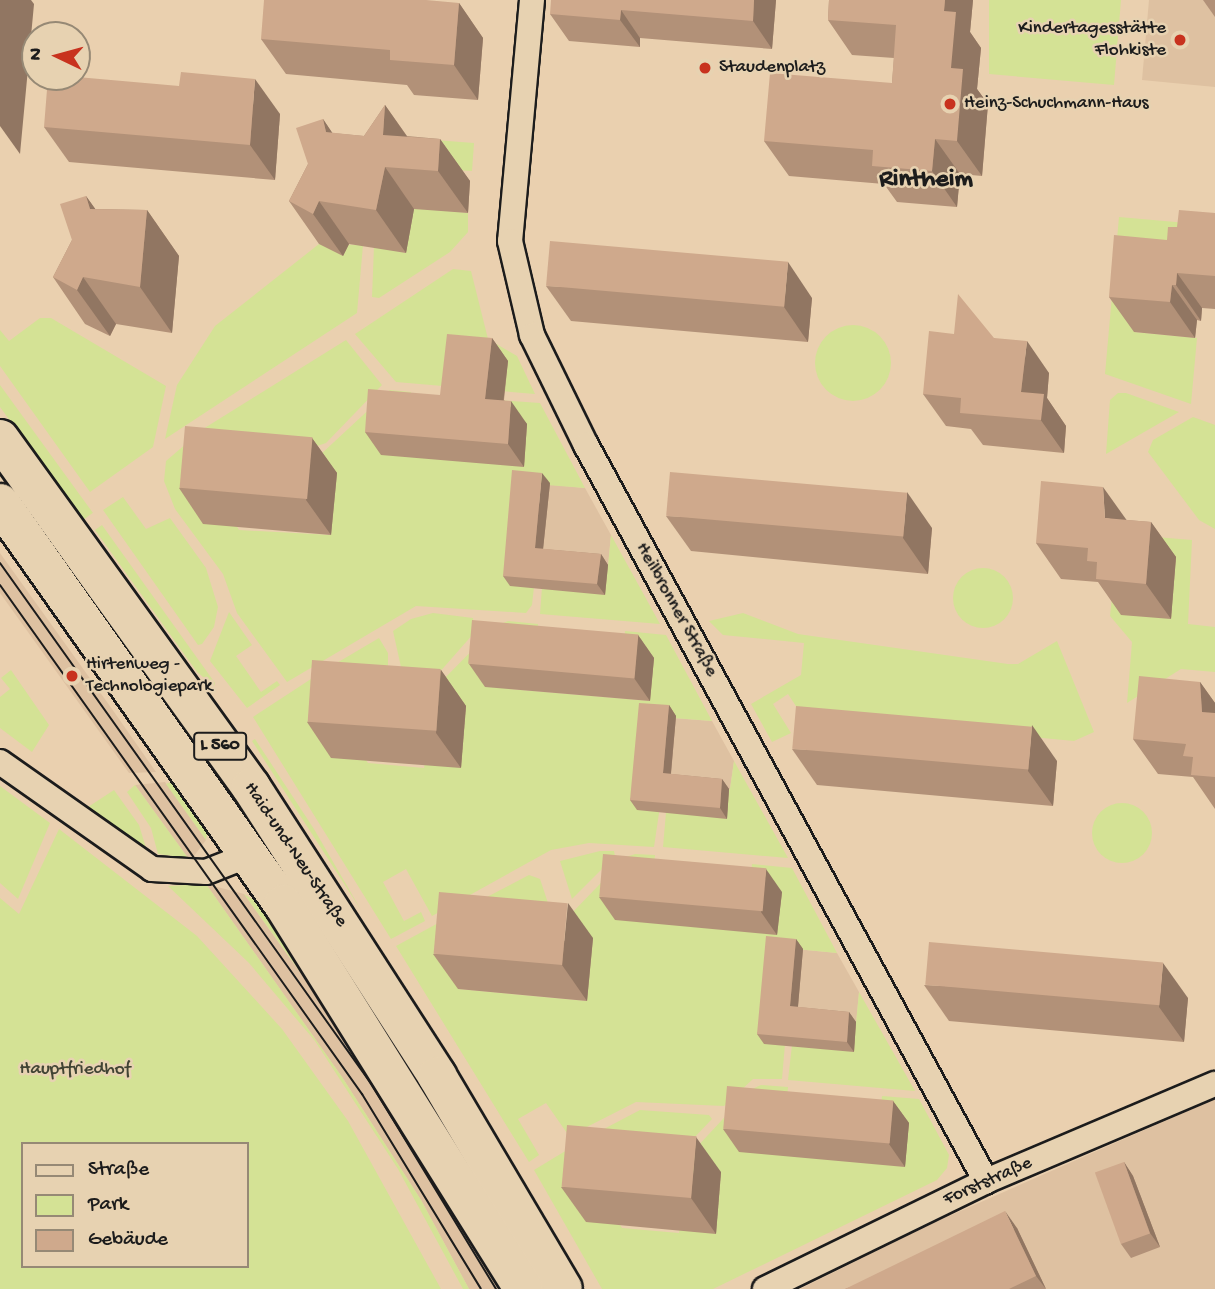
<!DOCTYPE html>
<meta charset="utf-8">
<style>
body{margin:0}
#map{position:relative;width:1215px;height:1289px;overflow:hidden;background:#ead0af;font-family:"Gochi Hand",sans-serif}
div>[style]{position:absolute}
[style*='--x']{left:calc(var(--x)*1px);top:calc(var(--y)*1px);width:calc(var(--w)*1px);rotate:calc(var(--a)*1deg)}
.built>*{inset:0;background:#dec1a1}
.green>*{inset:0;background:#d4e295;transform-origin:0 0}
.round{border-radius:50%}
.roads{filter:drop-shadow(2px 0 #1c1c1c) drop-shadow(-2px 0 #1c1c1c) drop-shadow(0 2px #1c1c1c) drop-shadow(0 -2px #1c1c1c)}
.minor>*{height:24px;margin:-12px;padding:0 12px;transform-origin:12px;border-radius:12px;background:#e7d2b1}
.primary>*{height:38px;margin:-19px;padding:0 19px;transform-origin:19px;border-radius:19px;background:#e7d2b1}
.tram>*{height:2px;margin:-1px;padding:0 1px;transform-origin:1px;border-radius:1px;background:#1c1c1c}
.wall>*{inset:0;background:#b29178}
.shaded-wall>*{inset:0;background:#917662}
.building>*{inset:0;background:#cfa98c;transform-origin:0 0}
.dots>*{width:19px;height:19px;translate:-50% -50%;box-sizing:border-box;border:4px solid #e7d2b1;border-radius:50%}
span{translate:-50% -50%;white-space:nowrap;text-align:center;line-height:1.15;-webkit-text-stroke:5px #e7d2b1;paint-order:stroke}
.shield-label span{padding:2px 5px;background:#e7d2b1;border:2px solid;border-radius:5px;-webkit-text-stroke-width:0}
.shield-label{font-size:18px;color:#1c1c1c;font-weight:700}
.poi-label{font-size:19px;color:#1c1c1c}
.right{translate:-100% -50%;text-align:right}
.left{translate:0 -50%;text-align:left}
.street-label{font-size:19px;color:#1c1c1c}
.park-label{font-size:19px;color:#414434}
.district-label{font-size:26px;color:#1c1c1c;font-weight:700}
.legend{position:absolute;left:21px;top:1142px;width:228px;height:126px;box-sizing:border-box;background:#e7d2b1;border:2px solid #968975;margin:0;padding:9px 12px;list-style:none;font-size:21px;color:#1c1c1c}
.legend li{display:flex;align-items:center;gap:14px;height:35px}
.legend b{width:35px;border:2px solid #968975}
.north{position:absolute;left:21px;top:21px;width:70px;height:70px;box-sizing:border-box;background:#e7d2b1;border:2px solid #968975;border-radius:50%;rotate:275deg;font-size:19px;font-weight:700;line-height:28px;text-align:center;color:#1c1c1c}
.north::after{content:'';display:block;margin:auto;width:24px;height:32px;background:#c8321e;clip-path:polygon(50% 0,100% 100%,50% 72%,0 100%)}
</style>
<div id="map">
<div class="built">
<div style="clip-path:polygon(1149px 0,1215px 0,1215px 87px,1142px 80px)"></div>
<div style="clip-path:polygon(521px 482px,585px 488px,611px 535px,608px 566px,513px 585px)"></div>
<div style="clip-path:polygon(0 553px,112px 709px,156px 772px,129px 773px,0 593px)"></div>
<div style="clip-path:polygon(673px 718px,712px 721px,734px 761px,730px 789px,640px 810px)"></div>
<div style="clip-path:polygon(165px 782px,206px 840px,194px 856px,188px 858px,135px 785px)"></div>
<div style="clip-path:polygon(206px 884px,244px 894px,346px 1037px,507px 1289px,469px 1289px,421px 1200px,342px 1077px)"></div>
<div style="clip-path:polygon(775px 947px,837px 953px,859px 992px,856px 1024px,766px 1042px)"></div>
<div style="clip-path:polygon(1215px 1099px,1215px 1289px,800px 1289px,931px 1224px)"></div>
</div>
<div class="green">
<div style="clip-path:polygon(989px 0,1121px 0,1114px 85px,989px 74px)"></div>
<div style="clip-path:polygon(422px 139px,474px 143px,472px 171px,452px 170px)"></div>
<div style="clip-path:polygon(329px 146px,448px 211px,468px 213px,468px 232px,450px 252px,379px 298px,372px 297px,374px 246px,406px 253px)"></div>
<div style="clip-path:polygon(1119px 217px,1187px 223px,1134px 332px,1197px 338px,1191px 404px,1105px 374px)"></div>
<div style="clip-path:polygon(319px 244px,363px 245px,357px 313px,165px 439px,177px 385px,215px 326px)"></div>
<div style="clip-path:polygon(453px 269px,471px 271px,488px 339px,517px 356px,535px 394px,396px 382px,355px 334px)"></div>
<div style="clip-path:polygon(40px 318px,51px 318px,166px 386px,153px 447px,90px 492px,0 366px,0 330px,9px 341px)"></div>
<div class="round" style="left:815px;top:325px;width:76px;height:76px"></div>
<div style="clip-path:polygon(346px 340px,382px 385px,326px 443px,314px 447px,203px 429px)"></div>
<div style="left:0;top:385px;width:158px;height:13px;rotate:54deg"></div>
<div style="clip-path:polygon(390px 390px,411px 392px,409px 414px,497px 400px,540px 403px,585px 488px,521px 483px,534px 587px,532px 605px,526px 613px,416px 606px,287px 682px,237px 613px,223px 574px,175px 509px,164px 481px,166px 461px,187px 443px,239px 530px,331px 535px,320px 455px)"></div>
<div style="clip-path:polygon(1118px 393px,1126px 393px,1179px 412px,1106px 454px,1110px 400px)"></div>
<div style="clip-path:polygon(1193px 417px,1215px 425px,1215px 529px,1199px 520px,1148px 452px,1153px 440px)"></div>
<div style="clip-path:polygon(123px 497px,146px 529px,170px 518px,206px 568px,218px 607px,214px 627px,202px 644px,198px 645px,103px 510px)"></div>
<div style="clip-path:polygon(102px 525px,215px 683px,214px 686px,197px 672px,95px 530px)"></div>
<div style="clip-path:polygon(611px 535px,660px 624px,540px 614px,542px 587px,608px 566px)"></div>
<div style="clip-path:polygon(1144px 536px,1192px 540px,1188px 624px,1215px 627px,1215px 672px,1181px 669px,1127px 703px,1132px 642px,1110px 616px,1112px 597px)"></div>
<div class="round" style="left:953px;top:568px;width:60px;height:60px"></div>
<div style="clip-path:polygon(229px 612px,252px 645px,236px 656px,261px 692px,277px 681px,280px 685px,247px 708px,210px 661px)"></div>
<div style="clip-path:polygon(433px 613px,473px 618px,474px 633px,438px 674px,403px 676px,393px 631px,411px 619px)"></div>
<div style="clip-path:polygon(743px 613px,798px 634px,1008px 664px,1018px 664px,1057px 641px,1094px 732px,1074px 741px,832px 718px,807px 723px,788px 694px,773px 704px,791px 733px,772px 742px,751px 704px,801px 675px,804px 643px,723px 635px,709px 621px)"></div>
<div style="clip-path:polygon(508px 621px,538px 624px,536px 648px,510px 667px,509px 689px,650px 701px,623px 655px,625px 631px,666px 635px,712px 721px,673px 718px,654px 847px,589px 843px,551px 850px,432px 916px,406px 869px,383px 882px,404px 921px,421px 912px,425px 921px,391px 939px,253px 717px,311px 679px,368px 763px,424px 768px,438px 685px,496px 626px)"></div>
<div style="clip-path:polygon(379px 638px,388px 653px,388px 675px,335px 664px)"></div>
<div style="clip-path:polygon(11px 670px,49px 725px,32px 752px,0 728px,0 697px,10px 689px,1px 678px)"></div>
<div style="clip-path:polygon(255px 739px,314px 829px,361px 910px,252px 741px)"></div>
<div style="clip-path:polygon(734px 761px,788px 858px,663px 847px,666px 812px,730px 789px)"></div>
<div style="clip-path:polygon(176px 780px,208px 827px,206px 840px,166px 784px)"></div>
<div style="clip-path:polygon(135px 785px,188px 858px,158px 854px,151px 828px,127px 792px)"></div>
<div style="clip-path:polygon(0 786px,50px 823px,18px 899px,0 883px)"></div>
<div style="clip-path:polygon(114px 790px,139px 825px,146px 848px,88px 807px)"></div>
<div class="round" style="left:1092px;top:803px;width:60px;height:60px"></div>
<div style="clip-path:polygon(evenodd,59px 829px,197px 936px,282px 1029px,348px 1121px,441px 1289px,0 1289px,0 898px,19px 914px,59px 829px,23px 1144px,247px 1144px,247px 1266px,23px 1266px,23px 1144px)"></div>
<div style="clip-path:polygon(600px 851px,614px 851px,615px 856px,572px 899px,560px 861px)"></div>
<div style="clip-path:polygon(635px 854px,655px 855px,652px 880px,750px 889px,752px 864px,792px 868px,837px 953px,775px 947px,785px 1044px,782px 1079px,753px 1079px,724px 1106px,636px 1102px,569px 1136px,546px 1103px,518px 1119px,539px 1155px,529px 1162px,396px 946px,453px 915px,458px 989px,587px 1001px,568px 917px,626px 857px)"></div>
<div style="clip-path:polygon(529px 875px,540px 879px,549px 906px,485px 898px)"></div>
<div style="clip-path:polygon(206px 884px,342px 1077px,421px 1200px,469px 1289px,463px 1289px,398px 1169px,315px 1041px,249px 963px,168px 886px)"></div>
<div style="clip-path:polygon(244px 894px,267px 908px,347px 1037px)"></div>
<div style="clip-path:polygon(859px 992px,915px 1091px,788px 1080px,792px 1045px,856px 1023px)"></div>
<div style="clip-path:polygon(761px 1085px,788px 1087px,786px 1112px,879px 1121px,882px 1096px,919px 1099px,949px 1155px,947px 1168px,937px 1180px,713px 1289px,602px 1289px,534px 1170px,572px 1147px,622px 1228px,679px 1233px,695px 1149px,750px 1090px)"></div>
<div style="clip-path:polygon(640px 1110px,709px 1115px,712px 1119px,691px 1141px,602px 1130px)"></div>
</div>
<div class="roads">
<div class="minor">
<div style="--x:532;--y:0;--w:242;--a:95.2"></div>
<div style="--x:510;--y:241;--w:97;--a:76.8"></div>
<div style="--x:532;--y:335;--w:123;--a:63.9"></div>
<div style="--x:586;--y:445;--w:838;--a:61.48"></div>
<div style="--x:0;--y:762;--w:186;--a:35.1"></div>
<div style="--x:152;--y:869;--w:54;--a:3.2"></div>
<div style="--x:206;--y:872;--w:46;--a:-21.6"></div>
<div style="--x:765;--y:1289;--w:246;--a:-26"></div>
<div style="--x:986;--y:1181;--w:249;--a:-23"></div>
</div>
<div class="primary">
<div style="--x:0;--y:439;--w:429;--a:54.2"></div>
<div style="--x:251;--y:787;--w:344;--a:57.2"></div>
<div style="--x:437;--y:1076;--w:247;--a:59.4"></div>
<div style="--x:0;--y:503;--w:491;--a:54.8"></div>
<div style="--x:283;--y:904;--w:454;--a:58"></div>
</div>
</div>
<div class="tram">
<div style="--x:0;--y:563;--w:641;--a:54.52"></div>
<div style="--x:372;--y:1085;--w:239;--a:58.7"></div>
<div style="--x:0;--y:585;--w:625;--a:54.58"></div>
<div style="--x:362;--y:1094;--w:228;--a:58.6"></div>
</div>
<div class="wall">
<div style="clip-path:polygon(776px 0,772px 49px,640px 38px,640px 47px,569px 41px,550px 14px)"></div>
<div style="clip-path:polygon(829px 0,973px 0,970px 32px,981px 48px,977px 89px,988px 104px,982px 176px,960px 174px,957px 207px,897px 202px,884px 184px,789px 176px,764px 141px,892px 83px,894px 58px,852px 55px,828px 20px)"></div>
<div style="clip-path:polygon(1203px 0,1215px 0,1215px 17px)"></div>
<div style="clip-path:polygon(459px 3px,483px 38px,478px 100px,414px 95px,407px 85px,286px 74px,261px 39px)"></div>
<div style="clip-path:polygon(179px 86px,280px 114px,275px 180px,69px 162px,44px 127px)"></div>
<div style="clip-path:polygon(385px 105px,407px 136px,440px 139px,470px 181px,468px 213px,414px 209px,406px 253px,349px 244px,343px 256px,319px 244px,289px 201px,308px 164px,323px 119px,332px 133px,364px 136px)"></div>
<div style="clip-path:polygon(86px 196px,95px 209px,147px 210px,179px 256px,172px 333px,116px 324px,110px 336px,85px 324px,53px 277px,72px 240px)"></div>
<div style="clip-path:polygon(1215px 213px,1215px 309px,1202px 308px,1201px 321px,1197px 320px,1195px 338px,1134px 332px,1109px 297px,1167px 240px,1177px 227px)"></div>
<div style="clip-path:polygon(546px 286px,812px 298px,808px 342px,571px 321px)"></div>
<div style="clip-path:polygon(492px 338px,508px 361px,504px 400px,527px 424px,524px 467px,381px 455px,365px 432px,440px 395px)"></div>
<div style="clip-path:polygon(994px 338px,1049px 373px,1047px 398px,1066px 426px,1064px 453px,983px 445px,971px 429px,946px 426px,923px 394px)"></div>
<div style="clip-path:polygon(312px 438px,337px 473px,331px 535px,203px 524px,179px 488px)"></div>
<div style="clip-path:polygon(550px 483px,543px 549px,601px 554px,608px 565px,605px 595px,510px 586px,503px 576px)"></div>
<div style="clip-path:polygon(666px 516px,932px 528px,928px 574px,691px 551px)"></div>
<div style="clip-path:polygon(1126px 520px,1151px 522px,1176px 557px,1171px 619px,1121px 615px,1098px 582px,1061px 579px,1036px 543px)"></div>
<div style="clip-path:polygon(638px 635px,654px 658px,650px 701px,485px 687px,469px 664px)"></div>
<div style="clip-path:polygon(441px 670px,466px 706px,461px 768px,331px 758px,307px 722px)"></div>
<div style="clip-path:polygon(1200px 682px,1215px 703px,1215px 809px,1193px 777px,1158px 774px,1133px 739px)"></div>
<div style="clip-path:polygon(669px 705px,676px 716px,671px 774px,722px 779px,729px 789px,727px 819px,637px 810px,630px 800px)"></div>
<div style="clip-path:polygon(792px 749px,1057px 761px,1053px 806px,817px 785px)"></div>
<div style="clip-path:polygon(782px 892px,777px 935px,615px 920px,599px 897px)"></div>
<div style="clip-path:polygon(593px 938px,587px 1001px,458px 989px,433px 954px)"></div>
<div style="clip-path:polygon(796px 939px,803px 949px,798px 1007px,849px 1012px,856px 1022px,854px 1052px,764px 1044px,757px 1034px)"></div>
<div style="clip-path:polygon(924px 985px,1188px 998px,1184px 1042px,949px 1021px)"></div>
<div style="clip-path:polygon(893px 1101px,909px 1123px,905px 1167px,739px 1152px,723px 1129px)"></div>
<div style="clip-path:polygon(1124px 1162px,1133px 1176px,1160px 1247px,1131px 1258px,1121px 1244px)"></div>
<div style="clip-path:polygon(721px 1172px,716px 1234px,586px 1222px,561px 1187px)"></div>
<div style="clip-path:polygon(1017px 1228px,1046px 1289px,845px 1289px)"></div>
</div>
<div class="shaded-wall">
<div style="clip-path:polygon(0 0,31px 0,34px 4px,20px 154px,0 126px)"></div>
<div style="clip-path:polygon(754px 0,776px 0,772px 49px,753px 21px)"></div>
<div style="clip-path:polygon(945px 0,973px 0,970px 32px,981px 48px,977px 89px,988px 104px,982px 176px,957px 141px,951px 68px,944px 11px)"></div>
<div style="clip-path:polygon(459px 3px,483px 38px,478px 100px,454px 65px)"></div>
<div style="clip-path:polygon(621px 10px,640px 38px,640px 47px,620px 20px)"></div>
<div style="clip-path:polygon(255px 79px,280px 114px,275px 180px,250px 145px)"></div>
<div style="clip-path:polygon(385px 105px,415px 148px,383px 135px)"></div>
<div style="clip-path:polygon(323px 119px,352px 162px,326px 132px)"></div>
<div style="clip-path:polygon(440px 139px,470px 181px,468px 213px,438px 171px)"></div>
<div style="clip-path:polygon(935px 139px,960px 174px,957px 207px,932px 171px)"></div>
<div style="clip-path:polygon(385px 167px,414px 209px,406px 253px,376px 210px)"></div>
<div style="clip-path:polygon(86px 196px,119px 242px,90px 209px)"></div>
<div style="clip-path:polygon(319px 201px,349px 244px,343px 256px,313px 214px)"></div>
<div style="clip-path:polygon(147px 210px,179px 256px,172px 333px,140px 287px)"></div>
<div style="clip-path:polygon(788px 262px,812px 298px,808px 342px,784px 307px)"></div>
<div style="clip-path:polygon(1177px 273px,1202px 308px,1201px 321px,1176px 285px)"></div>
<div style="clip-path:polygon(83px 277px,116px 324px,110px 336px,77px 290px)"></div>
<div style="clip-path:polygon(1172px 285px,1197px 320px,1195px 338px,1170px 302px)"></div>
<div style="clip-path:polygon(492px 338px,508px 361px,501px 422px,485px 399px)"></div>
<div style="clip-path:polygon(1027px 341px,1049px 373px,1047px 398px,1066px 426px,1064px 453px,1021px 392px)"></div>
<div style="clip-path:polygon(511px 401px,527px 424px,524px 467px,508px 444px)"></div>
<div style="clip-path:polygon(312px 438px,337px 473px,331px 535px,306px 500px)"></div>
<div style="clip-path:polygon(542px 473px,550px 483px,542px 559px,535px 548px)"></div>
<div style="clip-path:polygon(1103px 487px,1128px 522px,1105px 518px)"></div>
<div style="clip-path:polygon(907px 492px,932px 528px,928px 574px,903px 538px)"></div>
<div style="clip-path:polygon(1151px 522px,1176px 557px,1171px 619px,1146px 584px)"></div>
<div style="clip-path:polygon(601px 554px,608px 565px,605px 595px,597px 584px)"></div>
<div style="clip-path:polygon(638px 635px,654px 658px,650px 701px,634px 678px)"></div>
<div style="clip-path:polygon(441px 670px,466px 706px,461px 768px,436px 733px)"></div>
<div style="clip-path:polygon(1200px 682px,1215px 703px,1215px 731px,1202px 712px)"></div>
<div style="clip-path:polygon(669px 705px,676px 716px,670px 783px,663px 773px)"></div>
<div style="clip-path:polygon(1032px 725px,1057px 761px,1053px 806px,1028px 771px)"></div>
<div style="clip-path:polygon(722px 779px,729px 789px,727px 819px,720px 808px)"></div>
<div style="clip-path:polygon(766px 869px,782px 892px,777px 935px,761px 912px)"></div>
<div style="clip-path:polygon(568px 903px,593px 938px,587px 1001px,562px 965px)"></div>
<div style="clip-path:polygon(796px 939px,803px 949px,797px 1017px,790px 1006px)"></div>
<div style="clip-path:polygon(1163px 963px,1188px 998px,1184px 1042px,1159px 1007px)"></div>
<div style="clip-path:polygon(849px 1012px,856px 1022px,854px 1052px,847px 1042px)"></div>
<div style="clip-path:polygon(893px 1101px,909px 1123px,905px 1167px,889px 1144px)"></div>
<div style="clip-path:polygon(696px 1137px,721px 1172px,716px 1234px,691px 1198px)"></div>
<div style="clip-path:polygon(1124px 1162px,1133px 1176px,1160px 1247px,1150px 1233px)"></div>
<div style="clip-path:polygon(1005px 1211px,1017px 1228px,1046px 1289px,1036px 1276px)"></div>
</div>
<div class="building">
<div style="clip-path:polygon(264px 0,426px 0,459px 3px,454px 65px,390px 60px,390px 50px,261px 39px)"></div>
<div style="clip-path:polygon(551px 0,754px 0,753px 21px,621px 10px,620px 20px,550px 14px)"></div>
<div style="clip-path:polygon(829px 0,945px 0,944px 11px,956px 12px,951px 68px,963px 69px,957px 141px,935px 139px,932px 171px,872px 166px,873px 150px,764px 141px,770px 73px,892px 83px,896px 25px,828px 20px)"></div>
<div style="clip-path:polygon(181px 72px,255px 79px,250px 145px,44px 127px,48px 77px,77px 77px,179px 86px)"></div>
<div style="clip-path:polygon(385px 105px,383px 135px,440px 139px,438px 171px,385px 167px,376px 210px,319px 201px,313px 214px,289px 201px,308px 164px,296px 128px,323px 119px,326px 132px,364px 136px)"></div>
<div style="clip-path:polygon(86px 196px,90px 209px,147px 210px,140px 287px,83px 277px,77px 290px,53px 277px,72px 240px,60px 204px)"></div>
<div style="clip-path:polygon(1179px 210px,1215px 213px,1215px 276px,1177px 273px,1176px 285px,1172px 285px,1170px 302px,1109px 297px,1114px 235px,1167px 240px,1168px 227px,1177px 227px)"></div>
<div style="left:550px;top:241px;width:239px;height:45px;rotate:5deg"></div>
<div style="clip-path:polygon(958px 294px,994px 338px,1027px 341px,1021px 392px,1044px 394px,1041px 420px,960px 413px,961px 398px,923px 394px,929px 331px,954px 334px)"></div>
<div style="clip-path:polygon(447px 334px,492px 338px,485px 399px,511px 401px,508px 444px,365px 432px,368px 389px,440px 395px)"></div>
<div style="left:185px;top:426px;width:128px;height:62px;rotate:5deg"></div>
<div style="clip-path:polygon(512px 470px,542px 473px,535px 548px,601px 554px,597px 584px,503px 576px)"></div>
<div style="left:670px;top:472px;width:238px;height:44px;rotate:5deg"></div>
<div style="clip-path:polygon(1041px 481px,1103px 487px,1105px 518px,1151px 522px,1146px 584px,1096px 579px,1097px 562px,1087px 561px,1088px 548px,1036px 543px)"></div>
<div style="left:472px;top:620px;width:167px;height:44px;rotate:5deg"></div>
<div style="left:312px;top:660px;width:129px;height:62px;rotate:4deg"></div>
<div style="clip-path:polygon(1139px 676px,1200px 682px,1202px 712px,1215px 713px,1215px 777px,1191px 775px,1193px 757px,1183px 756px,1186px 744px,1133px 739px)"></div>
<div style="clip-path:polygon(639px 703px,669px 705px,663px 773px,722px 779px,720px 808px,630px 800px)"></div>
<div style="left:796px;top:706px;width:237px;height:43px;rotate:5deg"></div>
<div style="left:603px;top:854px;width:164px;height:43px;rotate:5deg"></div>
<div style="left:439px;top:892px;width:129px;height:62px;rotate:5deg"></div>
<div style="clip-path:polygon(766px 936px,796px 939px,790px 1006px,849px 1012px,847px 1042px,757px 1034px)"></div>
<div style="left:929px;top:942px;width:235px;height:43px;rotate:5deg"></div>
<div style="left:727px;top:1086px;width:167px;height:43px;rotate:5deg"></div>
<div style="left:567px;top:1125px;width:130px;height:62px;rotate:5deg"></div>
<div style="left:1124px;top:1162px;width:76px;height:31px;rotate:70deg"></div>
<div style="clip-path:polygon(1005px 1211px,1036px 1276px,1009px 1289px,845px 1289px)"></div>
</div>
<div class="dots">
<div style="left:1180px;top:40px;background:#c8321e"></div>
<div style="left:705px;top:68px;background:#c8321e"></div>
<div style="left:950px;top:104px;background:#c8321e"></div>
<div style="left:72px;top:676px;background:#c8321e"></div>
</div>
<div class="shield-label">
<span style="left:220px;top:746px">L 560</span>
</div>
<div class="poi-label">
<span class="right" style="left:1166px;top:40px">Kindertagesstätte<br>Flohkiste</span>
<span class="left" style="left:719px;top:68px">Staudenplatz</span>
<span class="left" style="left:964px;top:104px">Heinz-Schuchmann-Haus</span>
<span class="left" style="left:86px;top:676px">Hirtenweg -<br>Technologiepark</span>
</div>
<div class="street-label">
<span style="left:676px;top:610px;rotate:61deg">Heilbronner Straße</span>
<span style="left:295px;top:855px;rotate:56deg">Haid-und-Neu-Straße</span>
<span style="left:988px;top:1182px;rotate:-24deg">Forststraße</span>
</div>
<div class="park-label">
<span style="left:75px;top:1070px">Hauptfriedhof</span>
</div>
<div class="district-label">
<span style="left:926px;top:181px">Rintheim</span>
</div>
<ul class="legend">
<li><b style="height:9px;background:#e7d2b1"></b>Straße</li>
<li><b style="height:19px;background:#d4e295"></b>Park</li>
<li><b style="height:19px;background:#cfa98c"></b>Gebäude</li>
</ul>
<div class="north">N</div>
</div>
